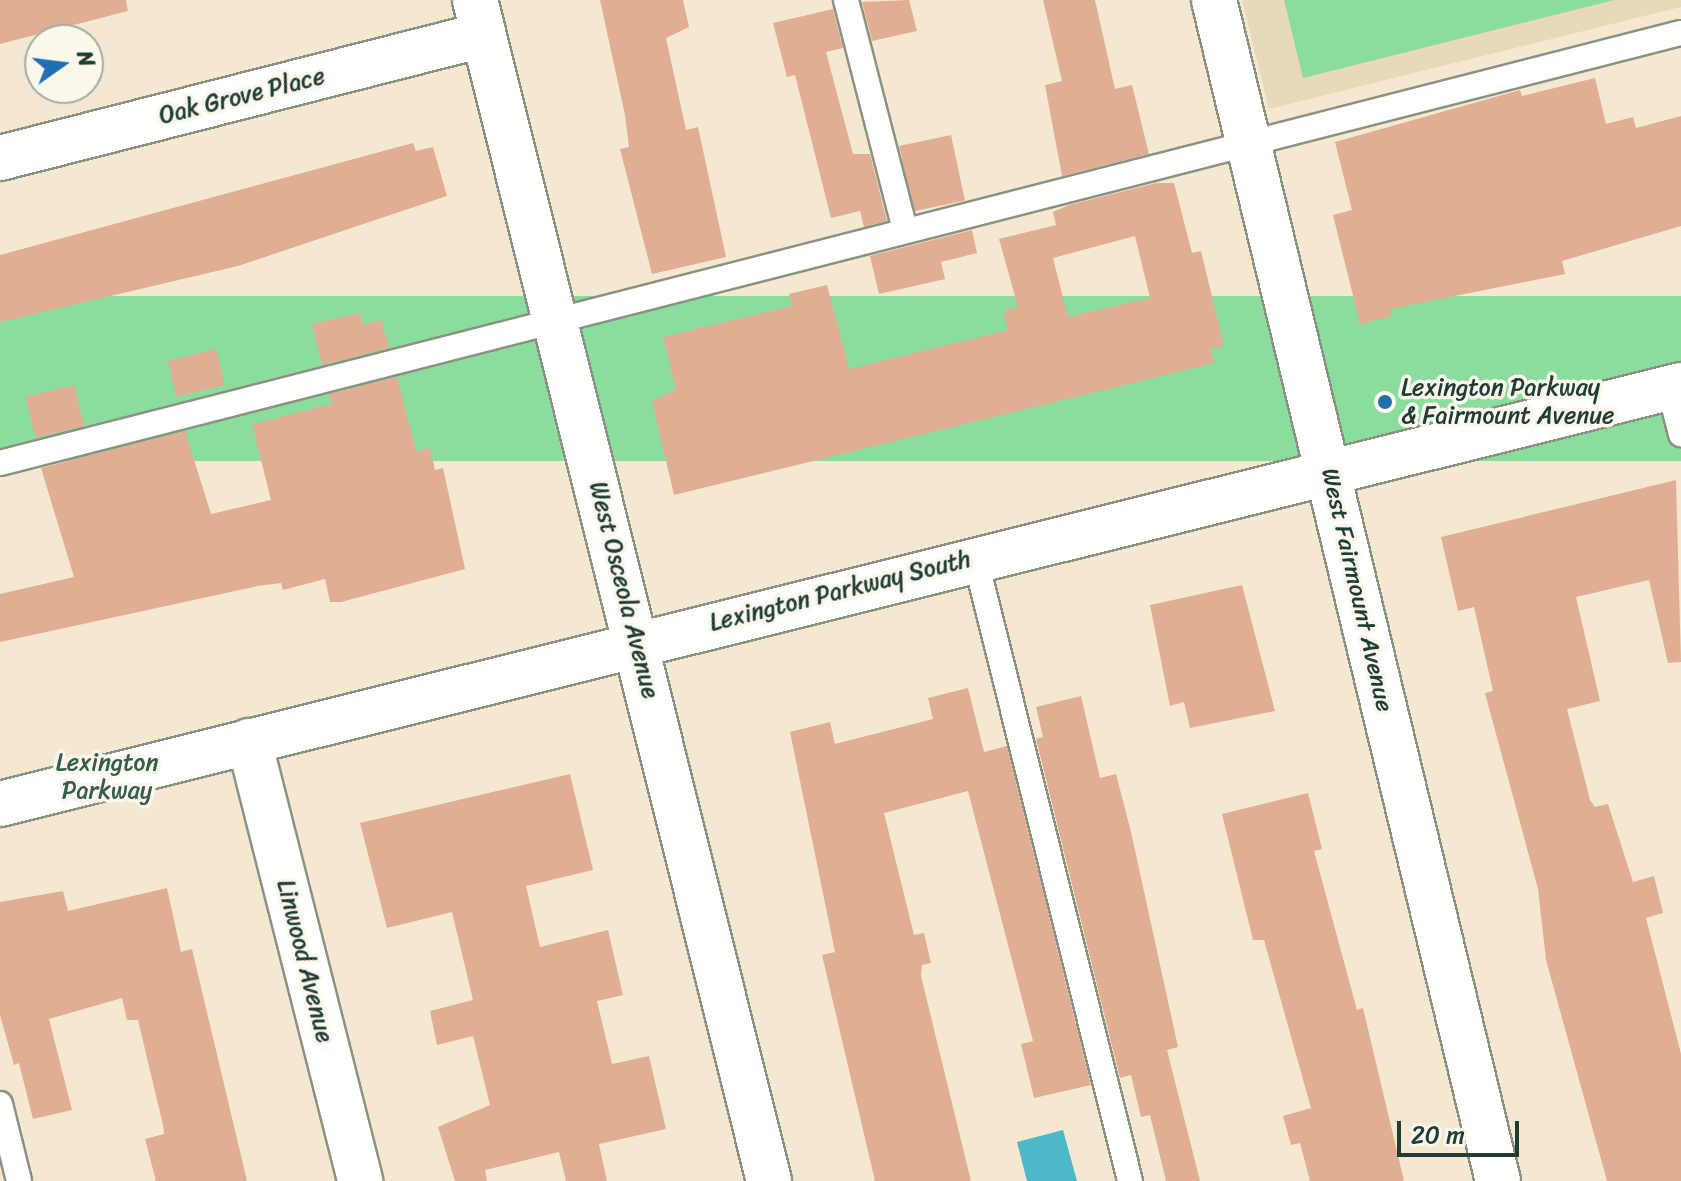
<!DOCTYPE html>
<style>
body{margin:0}
#map{position:relative;width:1681px;height:1181px;overflow:hidden;background:#f4e8d0;font-family:Sriracha,sans-serif}
div>[style]{position:absolute}
[style*='--x']{left:calc(var(--x)*1px);top:calc(var(--y)*1px);width:calc(var(--w)*1px);rotate:calc(var(--a)*1deg)}
.built>*{inset:0;background:#e8d9ba}
.green>*{inset:0;background:#8bdd9d;transform-origin:0 0}
.water>*{inset:0;background:#4db9c8}
.building>*{inset:0;background:#e1ae93;transform-origin:0 0}
.roads{filter:drop-shadow(2px 0 #8a9282) drop-shadow(-2px 0 #8a9282) drop-shadow(0 2px #8a9282) drop-shadow(0 -2px #8a9282)}
.service>*{height:24px;margin:-12px;padding:0 12px;transform-origin:12px;border-radius:12px;background:#fff}
.minor>*{height:44px;margin:-22px;padding:0 22px;transform-origin:22px;border-radius:22px;background:#fff}
.secondary>*{height:44px;margin:-22px;padding:0 22px;transform-origin:22px;border-radius:22px;background:#fff}
.dots>*{width:22px;height:22px;translate:-50% -50%;box-sizing:border-box;border:4px solid #fbf7ec;border-radius:50%}
span{translate:-50% -50%;white-space:nowrap;text-align:center;line-height:1.15;-webkit-text-stroke:7px #fbf7ec;paint-order:stroke}
.street-label{font-size:24px;color:#1f3d34}
.poi-label{font-size:24px;color:#1f3d34}
.left{translate:0 -50%;text-align:left}
.park-label{font-size:24px;color:#355d49}
.north{position:absolute;left:24px;top:24px;width:80px;height:80px;box-sizing:border-box;background:#fbf7ec;border:2px solid #a3ada2;border-radius:50%;rotate:76deg;font-size:22px;font-weight:700;line-height:32px;text-align:center;color:#1f3d34}
.north::after{content:'';display:block;margin:auto;width:28px;height:36px;background:#1f6fb2;clip-path:polygon(50% 0,100% 100%,50% 72%,0 100%)}
.scale{position:absolute;left:1397px;top:1121px;width:122px;height:36px;box-sizing:border-box;border:4px solid #1f3d34;border-top:0;padding-left:10px;font-size:24px;line-height:28px;white-space:nowrap;color:#1f3d34;-webkit-text-stroke:6px #fbf7ec;paint-order:stroke}
</style>
<div id="map">
<div class="built">
<div style="clip-path:polygon(1242px 0,1681px 0,1681px 7px,1269px 109px)"></div>
</div>
<div class="green">
<div style="clip-path:polygon(1284px 0,1614px 0,1303px 78px)"></div>
<div style="left:1681px;top:296px;width:165px;height:1734px;rotate:90deg"></div>
</div>
<div class="water">
<div style="clip-path:polygon(1063px 1130px,1077px 1181px,1027px 1181px,1017px 1142px)"></div>
</div>
<div class="building">
<div style="clip-path:polygon(0 0,126px 0,128px 11px,0 44px)"></div>
<div style="clip-path:polygon(600px 0,683px 0,689px 27px,666px 38px,686px 130px,698px 127px,726px 257px,652px 274px,620px 149px,629px 147px,625px 115px)"></div>
<div style="clip-path:polygon(909px 0,917px 31px,872px 41px,862px 2px)"></div>
<div style="clip-path:polygon(1043px 0,1095px 0,1115px 89px,1132px 85px,1149px 154px,1062px 176px,1045px 85px,1062px 81px)"></div>
<div style="clip-path:polygon(833px 9px,843px 48px,826px 52px,853px 154px,870px 154px,887px 221px,864px 227px,860px 211px,831px 218px,795px 75px,787px 77px,773px 23px)"></div>
<div style="clip-path:polygon(1595px 78px,1606px 124px,1633px 117px,1636px 128px,1681px 116px,1681px 226px,1562px 261px,1565px 274px,1390px 309px,1392px 316px,1360px 324px,1333px 215px,1352px 210px,1335px 142px,1520px 90px,1522px 96px)"></div>
<div style="left:951px;top:135px;width:67px;height:53px;rotate:78deg"></div>
<div style="clip-path:polygon(413px 143px,416px 151px,433px 147px,447px 196px,238px 266px,0 322px,0 255px)"></div>
<div style="clip-path:polygon(evenodd,1156px 183px,1174px 183px,1192px 253px,1201px 251px,1224px 346px,1210px 349px,1214px 363px,674px 495px,652px 401px,676px 390px,663px 337px,792px 306px,789px 294px,827px 285px,849px 369px,1008px 330px,1003px 311px,1018px 307px,999px 239px,1056px 225px,1053px 212px,1069px 205px,1156px 183px,1135px 236px,1150px 298px,1068px 317px,1053px 258px,1135px 236px)"></div>
<div style="clip-path:polygon(972px 230px,977px 253px,941px 262px,945px 279px,879px 294px,870px 256px)"></div>
<div style="clip-path:polygon(360px 313px,363px 325px,381px 320px,389px 348px,322px 365px,312px 324px)"></div>
<div style="left:216px;top:349px;width:37px;height:50px;rotate:76deg"></div>
<div style="clip-path:polygon(397px 377px,416px 451px,430px 448px,435px 470px,443px 468px,465px 569px,341px 602px,330px 602px,325px 579px,283px 590px,281px 583px,258px 586px,0 642px,0 594px,74px 577px,41px 468px,185px 431px,211px 514px,271px 500px,252px 424px,332px 404px,329px 394px)"></div>
<div style="left:74px;top:385px;width:42px;height:50px;rotate:76deg"></div>
<div style="clip-path:polygon(1676px 480px,1681px 662px,1668px 663px,1649px 580px,1576px 597px,1600px 701px,1567px 709px,1590px 800px,1595px 807px,1608px 804px,1633px 882px,1654px 876px,1663px 913px,1646px 918px,1681px 1054px,1681px 1181px,1607px 1181px,1546px 960px,1538px 889px,1485px 693px,1493px 691px,1474px 607px,1458px 611px,1441px 537px)"></div>
<div style="clip-path:polygon(1242px 585px,1275px 711px,1190px 728px,1184px 702px,1170px 706px,1150px 605px)"></div>
<div style="clip-path:polygon(968px 688px,984px 752px,1007px 746px,1091px 1085px,1034px 1098px,1021px 1044px,1033px 1041px,968px 791px,884px 813px,914px 935px,924px 933px,931px 963px,922px 965px,921px 976px,971px 1181px,875px 1181px,822px 955px,835px 952px,790px 732px,830px 722px,835px 744px,933px 719px,928px 698px)"></div>
<div style="clip-path:polygon(1081px 696px,1100px 778px,1116px 774px,1131px 832px,1178px 1047px,1167px 1050px,1200px 1181px,1166px 1181px,1150px 1115px,1141px 1117px,1131px 1075px,1120px 1078px,1036px 739px,1043px 737px,1036px 707px)"></div>
<div style="clip-path:polygon(570px 774px,593px 870px,526px 886px,540px 947px,608px 930px,623px 995px,597px 1001px,612px 1064px,649px 1056px,666px 1129px,599px 1144px,607px 1181px,566px 1181px,559px 1152px,485px 1170px,487px 1181px,455px 1181px,438px 1127px,490px 1105px,473px 1036px,437px 1045px,430px 1011px,473px 1000px,452px 912px,387px 928px,360px 823px)"></div>
<div style="clip-path:polygon(1308px 793px,1322px 849px,1314px 851px,1357px 1010px,1363px 1008px,1404px 1181px,1310px 1181px,1300px 1143px,1291px 1145px,1283px 1116px,1311px 1108px,1264px 940px,1253px 940px,1222px 814px)"></div>
<div style="clip-path:polygon(167px 888px,181px 952px,192px 949px,247px 1181px,156px 1181px,145px 1139px,164px 1134px,163px 1125px,138px 1020px,127px 1020px,122px 998px,49px 1019px,72px 1110px,33px 1119px,19px 1063px,14px 1065px,0 1015px,0 902px,63px 891px,68px 911px)"></div>
</div>
<div class="roads">
<div class="service">
<div style="--x:846;--y:0;--w:236;--a:75.6"></div>
<div style="--x:1669;--y:388;--w:48;--a:75.4"></div>
<div style="--x:0;--y:463;--w:1735;--a:-14.35"></div>
<div style="--x:975;--y:557;--w:643;--a:76.05"></div>
<div style="--x:0;--y:1104;--w:79;--a:76.1"></div>
</div>
<div class="minor">
<div style="--x:475;--y:0;--w:1217;--a:76.02"></div>
<div style="--x:1214;--y:0;--w:1215;--a:76.48"></div>
<div style="--x:0;--y:158;--w:498;--a:-14.3"></div>
<div style="--x:249;--y:741;--w:454;--a:75.8"></div>
</div>
<div class="secondary">
<div style="--x:0;--y:804;--w:1732;--a:-14"></div>
</div>
</div>
<div class="dots">
<div style="left:1385px;top:402px;background:#1f6fb2"></div>
</div>
<div class="street-label">
<span style="left:242px;top:96px;rotate:-14deg">Oak Grove Place</span>
<span style="left:624px;top:590px;rotate:76deg">West Osceola Avenue</span>
<span style="left:1357px;top:590px;rotate:77deg">West Fairmount Avenue</span>
<span style="left:840px;top:591px;rotate:-14deg">Lexington Parkway South</span>
<span style="left:305px;top:961px;rotate:76deg">Linwood Avenue</span>
</div>
<div class="poi-label">
<span class="left" style="left:1401px;top:402px">Lexington Parkway<br>&amp; Fairmount Avenue</span>
</div>
<div class="park-label">
<span style="left:107px;top:777px">Lexington<br>Parkway</span>
</div>
<div class="north">N</div>
<div class="scale">20 m</div>
</div>
